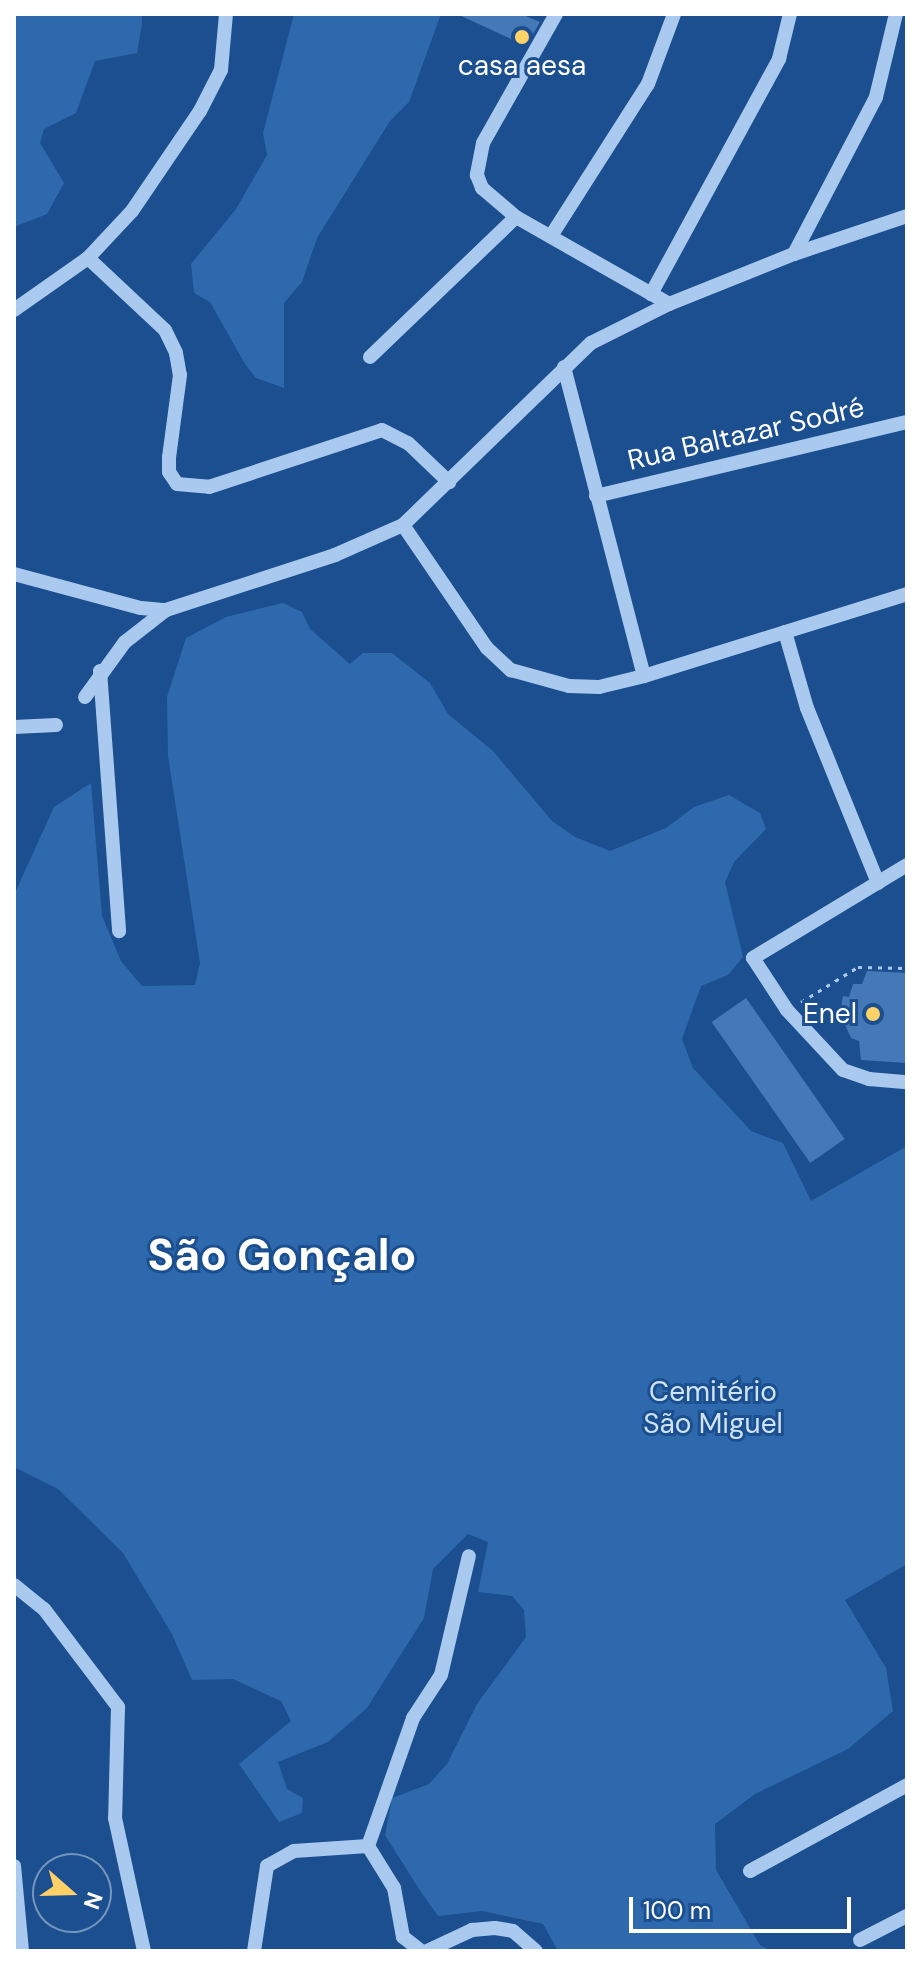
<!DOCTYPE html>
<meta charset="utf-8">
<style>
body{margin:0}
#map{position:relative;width:921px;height:1965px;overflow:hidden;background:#1b4f8f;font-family:"DM Sans",sans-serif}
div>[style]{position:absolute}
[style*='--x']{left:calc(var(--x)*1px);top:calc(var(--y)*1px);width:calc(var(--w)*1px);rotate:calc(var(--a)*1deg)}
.green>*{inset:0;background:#2e69ad}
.building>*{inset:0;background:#4478b7;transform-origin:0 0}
.path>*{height:3px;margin-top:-1.5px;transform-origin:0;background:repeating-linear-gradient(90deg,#a9c9ee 0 4px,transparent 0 10px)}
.minor>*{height:14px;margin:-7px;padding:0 7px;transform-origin:7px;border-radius:7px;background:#a9c9ee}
.dots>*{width:22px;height:22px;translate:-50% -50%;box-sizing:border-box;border:4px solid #1b4f8f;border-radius:50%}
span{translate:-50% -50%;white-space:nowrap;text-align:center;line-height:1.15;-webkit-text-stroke:6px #1b4f8f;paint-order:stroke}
.poi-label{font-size:28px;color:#fff}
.right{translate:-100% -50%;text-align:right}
.street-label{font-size:28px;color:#fff}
.park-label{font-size:28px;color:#cfe3fa}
.town-label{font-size:44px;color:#fff;font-weight:700}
.frame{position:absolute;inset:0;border:16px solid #fff;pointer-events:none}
.north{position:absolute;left:32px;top:1853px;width:80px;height:80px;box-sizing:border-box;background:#1b4f8f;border:2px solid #7695bc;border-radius:50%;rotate:110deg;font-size:22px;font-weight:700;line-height:32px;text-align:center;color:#fff}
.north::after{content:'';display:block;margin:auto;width:28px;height:36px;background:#ffd166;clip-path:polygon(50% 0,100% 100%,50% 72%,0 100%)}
.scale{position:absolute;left:629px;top:1897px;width:222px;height:36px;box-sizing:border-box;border:4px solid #fff;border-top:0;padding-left:10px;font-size:24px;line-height:28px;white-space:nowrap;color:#fff;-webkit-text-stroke:6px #1b4f8f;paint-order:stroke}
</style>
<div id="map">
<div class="green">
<div style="clip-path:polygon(14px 14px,142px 14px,142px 24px,137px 53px,95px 61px,76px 113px,44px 129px,40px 143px,64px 183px,47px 214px,14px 227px)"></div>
<div style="clip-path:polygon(294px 14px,441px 14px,409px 102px,390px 121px,317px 238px,302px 282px,284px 303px,284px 388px,256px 378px,245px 364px,210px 302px,194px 293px,191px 264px,236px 209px,267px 155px,263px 133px)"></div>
<div style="clip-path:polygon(283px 603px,302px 612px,310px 629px,350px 664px,363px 653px,392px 653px,430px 683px,448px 714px,493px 751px,552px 821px,575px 837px,610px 851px,666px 828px,694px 807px,729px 795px,760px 813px,766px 829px,734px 862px,725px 882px,743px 957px,728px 975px,701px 986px,682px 1039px,693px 1068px,751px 1131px,783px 1143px,811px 1201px,907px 1146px,907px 1564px,845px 1600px,886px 1668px,893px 1711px,848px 1749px,755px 1794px,715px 1824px,716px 1870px,760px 1945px,771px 1951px,558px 1951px,543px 1924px,482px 1911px,438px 1916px,419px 1889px,385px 1835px,392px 1798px,429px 1784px,447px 1764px,477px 1704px,526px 1637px,524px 1610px,512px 1596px,478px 1592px,488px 1542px,468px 1534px,433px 1569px,424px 1618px,367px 1708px,328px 1742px,278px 1762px,287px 1789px,303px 1798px,302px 1813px,279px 1822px,239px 1764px,291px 1721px,281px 1701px,233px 1679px,192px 1680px,172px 1634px,123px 1553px,58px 1489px,14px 1467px,14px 895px,54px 807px,91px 783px,102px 916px,121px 961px,142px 986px,195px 985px,200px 963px,168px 756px,167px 697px,186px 638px,226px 617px)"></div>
</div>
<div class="building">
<div style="clip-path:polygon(457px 14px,521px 14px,540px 22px,526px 46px)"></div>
<div style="clip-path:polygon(867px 971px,907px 973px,907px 1063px,861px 1060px,859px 1041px,851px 1038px,845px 1025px,838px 1024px,843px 996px,849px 997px,853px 984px,862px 984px)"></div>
<div style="left:746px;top:998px;width:172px;height:42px;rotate:55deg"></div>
</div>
<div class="path">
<div style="--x:801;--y:1002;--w:67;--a:-31.6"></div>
<div style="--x:858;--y:967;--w:49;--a:1.2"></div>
</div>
<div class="minor">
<div style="--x:556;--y:14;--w:148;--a:119.5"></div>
<div style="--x:483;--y:143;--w:33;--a:101"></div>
<div style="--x:477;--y:175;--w:14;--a:69"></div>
<div style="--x:482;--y:188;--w:45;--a:40.5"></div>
<div style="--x:516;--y:217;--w:176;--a:29.6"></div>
<div style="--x:551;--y:236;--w:180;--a:-57.5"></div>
<div style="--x:648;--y:84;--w:75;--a:-69.6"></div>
<div style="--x:794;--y:254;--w:177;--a:-62.4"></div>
<div style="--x:876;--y:97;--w:85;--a:-76.5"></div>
<div style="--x:88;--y:258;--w:105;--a:43.1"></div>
<div style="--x:165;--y:330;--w:25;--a:64"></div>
<div style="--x:176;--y:353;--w:22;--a:80"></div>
<div style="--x:180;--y:375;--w:83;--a:97.6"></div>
<div style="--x:169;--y:457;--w:15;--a:90"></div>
<div style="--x:169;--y:472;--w:14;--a:56"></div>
<div style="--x:177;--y:484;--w:32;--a:5"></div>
<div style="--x:209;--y:487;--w:182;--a:-18.2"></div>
<div style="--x:382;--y:430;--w:29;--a:27"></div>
<div style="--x:408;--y:443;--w:57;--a:43.6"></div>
<div style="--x:651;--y:294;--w:268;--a:-61.4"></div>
<div style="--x:779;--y:59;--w:46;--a:-76.3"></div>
<div style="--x:14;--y:310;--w:90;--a:-35.1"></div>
<div style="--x:88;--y:258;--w:64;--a:-46.9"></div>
<div style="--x:132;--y:211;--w:121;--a:-55.8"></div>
<div style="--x:200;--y:111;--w:46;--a:-62.9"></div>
<div style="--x:221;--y:70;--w:56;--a:-84.9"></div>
<div style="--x:370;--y:357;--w:202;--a:-43.8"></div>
<div style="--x:564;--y:367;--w:319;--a:75.5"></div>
<div style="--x:596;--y:496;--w:320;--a:-13.4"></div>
<div style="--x:403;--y:525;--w:149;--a:55.7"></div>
<div style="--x:487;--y:648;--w:33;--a:43"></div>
<div style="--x:511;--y:670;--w:60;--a:15.4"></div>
<div style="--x:569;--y:686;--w:30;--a:2"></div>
<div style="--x:599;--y:687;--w:46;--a:-13.7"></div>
<div style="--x:644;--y:676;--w:275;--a:-17.3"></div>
<div style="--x:14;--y:574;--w:131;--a:15"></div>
<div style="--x:141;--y:608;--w:25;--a:5"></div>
<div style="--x:166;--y:610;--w:178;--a:-18"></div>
<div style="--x:335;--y:555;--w:74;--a:-23.8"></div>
<div style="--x:403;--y:525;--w:262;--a:-44.1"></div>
<div style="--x:591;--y:343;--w:87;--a:-26.6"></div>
<div style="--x:669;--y:304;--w:135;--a:-21.8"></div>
<div style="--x:794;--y:254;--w:119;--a:-18.6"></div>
<div style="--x:785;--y:632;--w:79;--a:73.9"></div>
<div style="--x:807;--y:708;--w:189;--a:67.9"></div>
<div style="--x:100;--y:671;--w:261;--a:85.8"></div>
<div style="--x:85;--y:697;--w:68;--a:-54"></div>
<div style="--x:125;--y:642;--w:52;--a:-38"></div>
<div style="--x:14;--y:727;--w:42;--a:-2.7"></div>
<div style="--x:907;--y:865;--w:180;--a:148.9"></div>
<div style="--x:753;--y:958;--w:62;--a:56.8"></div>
<div style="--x:787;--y:1010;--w:82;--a:47"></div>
<div style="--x:843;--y:1070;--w:28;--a:19"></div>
<div style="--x:869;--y:1079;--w:38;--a:5"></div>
<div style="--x:14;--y:1585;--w:38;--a:39"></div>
<div style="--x:44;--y:1609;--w:123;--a:52.9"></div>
<div style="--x:118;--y:1707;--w:111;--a:91.5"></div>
<div style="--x:115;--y:1818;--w:136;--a:77.7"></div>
<div style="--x:14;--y:1866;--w:85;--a:84.6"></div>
<div style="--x:750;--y:1871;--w:179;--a:-28.7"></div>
<div style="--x:860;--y:1940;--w:53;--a:-27.1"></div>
<div style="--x:254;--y:1951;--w:86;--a:-81.3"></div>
<div style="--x:267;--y:1866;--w:31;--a:-29"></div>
<div style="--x:294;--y:1851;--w:74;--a:-3.9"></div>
<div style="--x:421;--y:1951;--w:23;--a:-142"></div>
<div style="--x:403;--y:1937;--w:50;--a:-100.4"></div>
<div style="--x:394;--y:1888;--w:49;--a:-121.8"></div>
<div style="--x:368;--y:1846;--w:136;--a:-70.6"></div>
<div style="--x:413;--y:1718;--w:51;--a:-56.9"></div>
<div style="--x:441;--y:1675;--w:122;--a:-76.8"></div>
<div style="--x:427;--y:1951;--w:50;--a:-25"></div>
<div style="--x:472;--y:1930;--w:23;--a:-5"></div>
<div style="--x:495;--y:1928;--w:18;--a:9"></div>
<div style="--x:513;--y:1931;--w:30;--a:41"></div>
</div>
<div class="dots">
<div style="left:522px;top:37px;background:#ffd166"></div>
<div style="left:873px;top:1014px;background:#ffd166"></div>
</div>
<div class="poi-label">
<span style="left:522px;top:66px">casa aesa</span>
<span class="right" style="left:857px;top:1014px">Enel</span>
</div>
<div class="street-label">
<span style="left:746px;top:434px;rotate:-13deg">Rua Baltazar Sodré</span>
</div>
<div class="park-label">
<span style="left:713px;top:1408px">Cemitério<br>São Miguel</span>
</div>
<div class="town-label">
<span style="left:282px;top:1255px">São Gonçalo</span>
</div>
<div class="frame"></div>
<div class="north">N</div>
<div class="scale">100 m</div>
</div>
